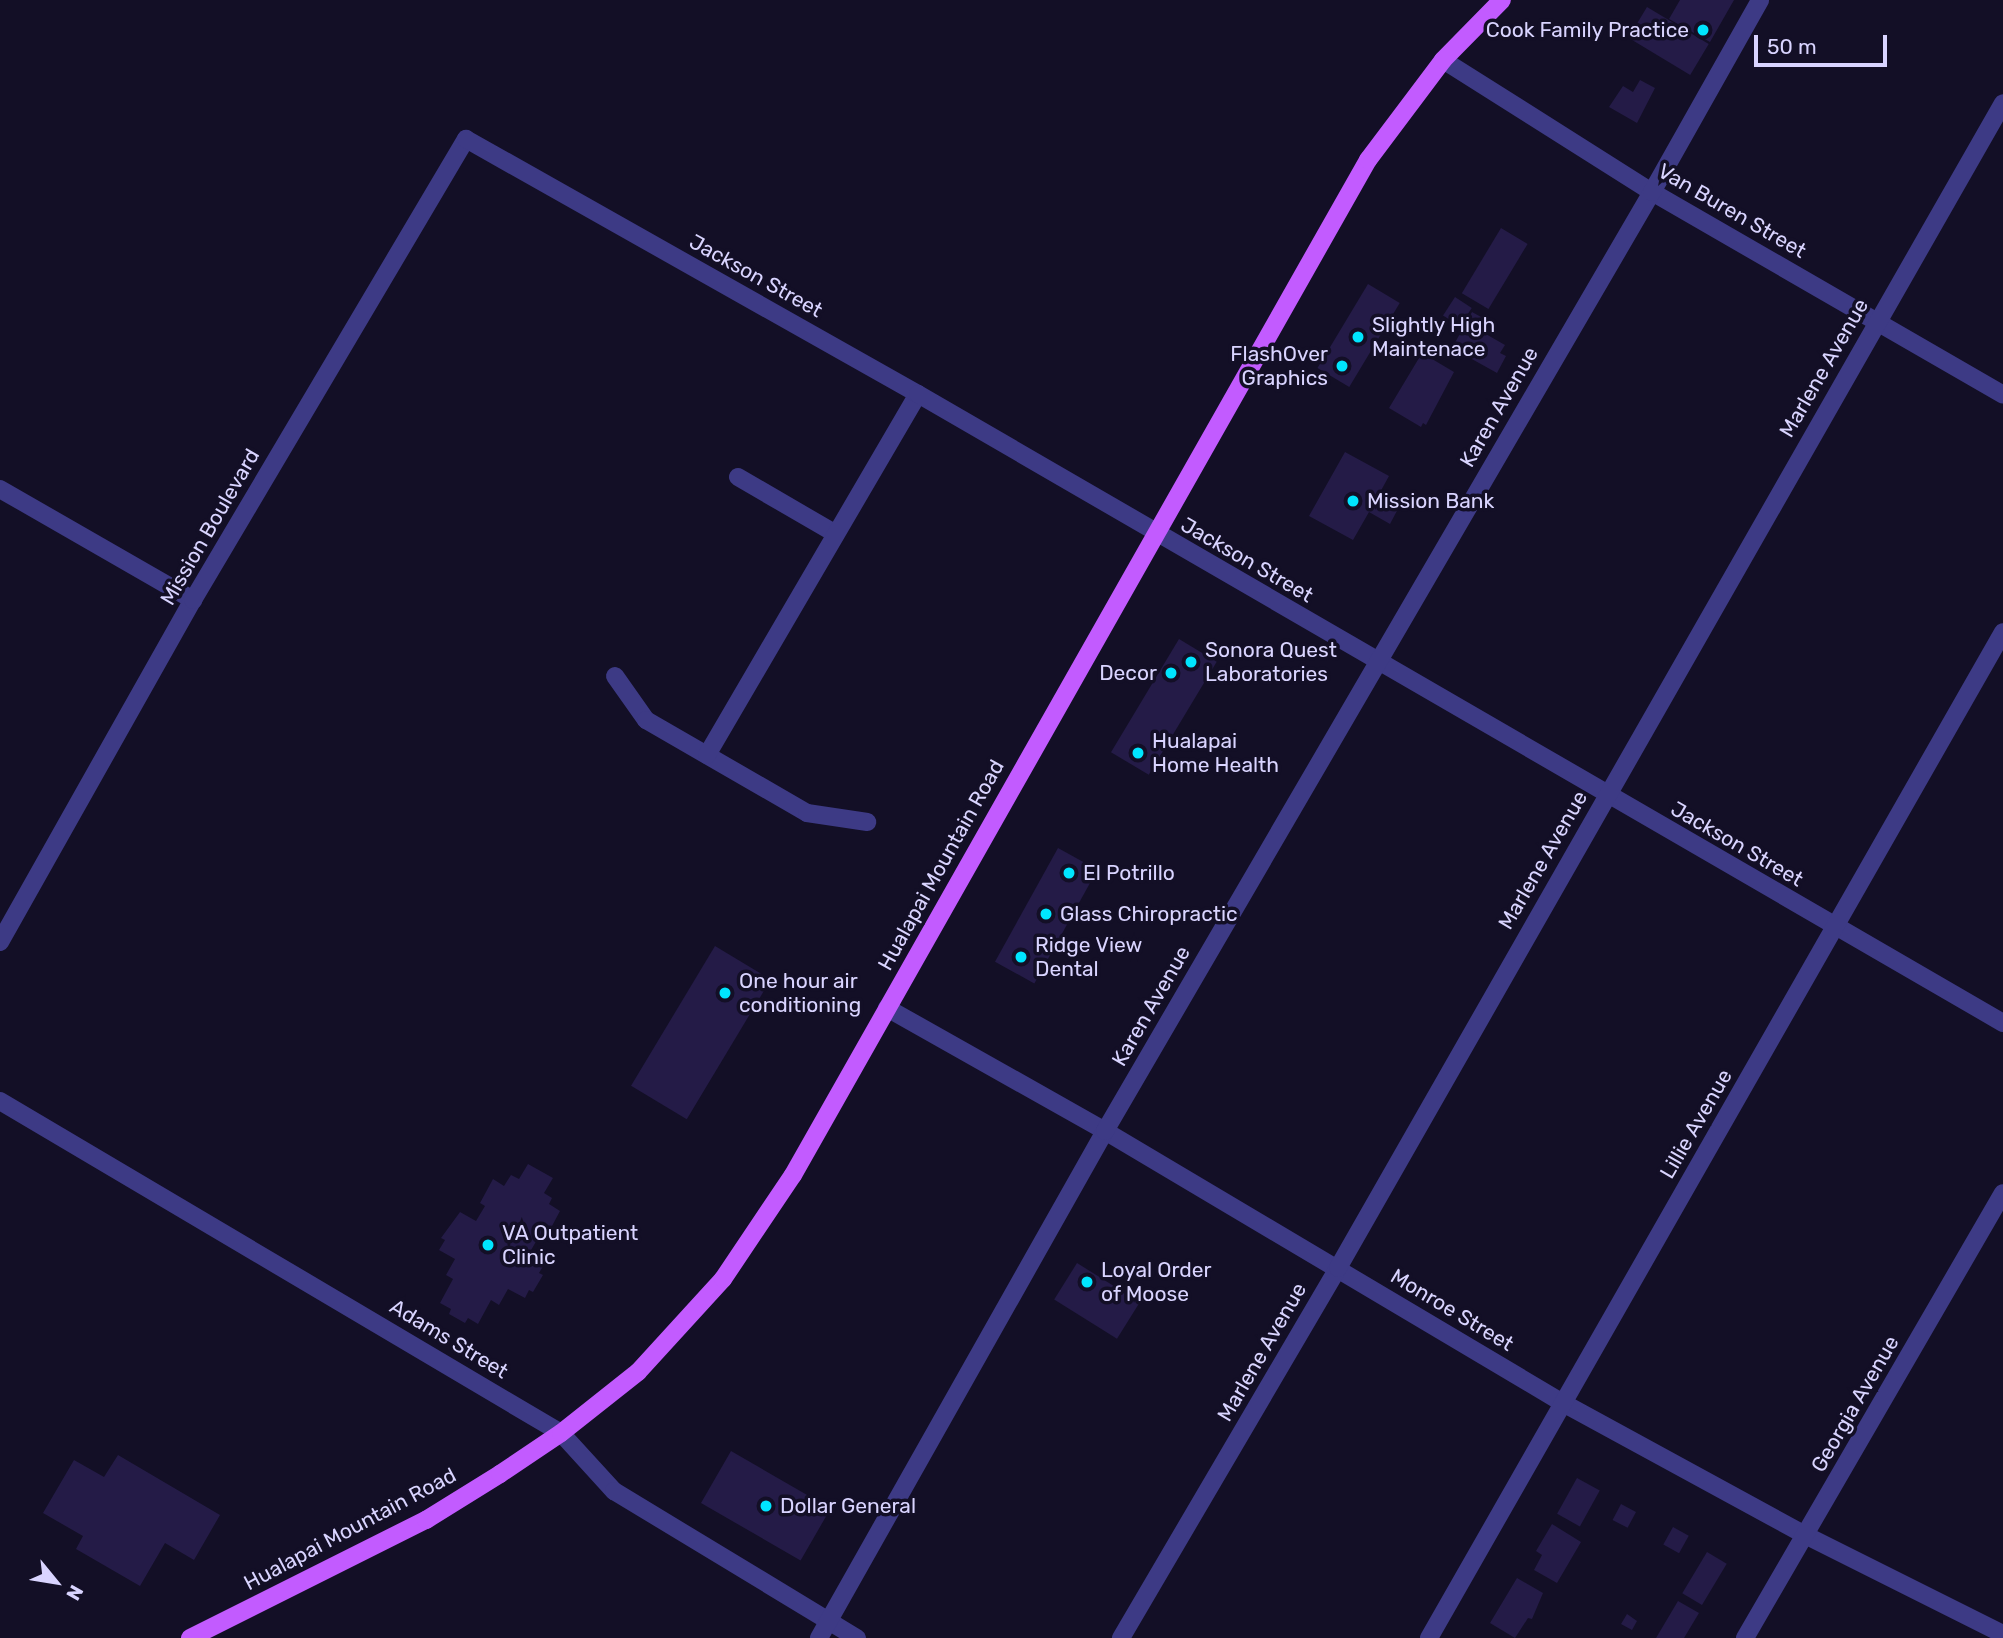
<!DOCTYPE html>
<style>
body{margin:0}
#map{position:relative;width:2003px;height:1638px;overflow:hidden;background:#130f26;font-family:Rubik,sans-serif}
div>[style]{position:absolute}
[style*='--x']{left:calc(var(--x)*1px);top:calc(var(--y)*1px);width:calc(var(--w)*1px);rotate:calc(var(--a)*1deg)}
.building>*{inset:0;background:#241b47;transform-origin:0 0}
.minor>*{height:18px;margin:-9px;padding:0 9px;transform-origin:9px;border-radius:9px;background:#3d3a85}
.major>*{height:18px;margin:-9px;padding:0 9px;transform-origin:9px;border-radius:9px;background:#c25bff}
.dots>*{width:19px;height:19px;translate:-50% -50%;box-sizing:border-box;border:4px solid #130f26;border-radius:50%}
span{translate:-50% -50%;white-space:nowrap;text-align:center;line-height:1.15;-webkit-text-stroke:7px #130f26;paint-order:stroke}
.poi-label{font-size:21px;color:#d9d4ff}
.right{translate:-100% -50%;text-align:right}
.left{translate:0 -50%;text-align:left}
.street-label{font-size:21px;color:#d9d4ff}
.north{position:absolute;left:21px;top:1547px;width:70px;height:70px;-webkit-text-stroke:5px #130f26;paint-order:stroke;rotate:120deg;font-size:19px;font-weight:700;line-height:28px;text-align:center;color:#d9d4ff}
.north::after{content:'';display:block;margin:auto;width:24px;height:32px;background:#d9d4ff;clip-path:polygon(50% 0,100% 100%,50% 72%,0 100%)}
.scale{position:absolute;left:1754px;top:35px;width:133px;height:32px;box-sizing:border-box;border:4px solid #d9d4ff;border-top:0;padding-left:9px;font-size:21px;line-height:24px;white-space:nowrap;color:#d9d4ff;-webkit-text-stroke:5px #130f26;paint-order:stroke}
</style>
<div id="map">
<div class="building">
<div style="clip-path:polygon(1680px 0,1734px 0,1710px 42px,1669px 19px)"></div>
<div style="left:1647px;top:7px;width:72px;height:36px;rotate:31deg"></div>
<div style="clip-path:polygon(1640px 80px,1655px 88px,1637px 123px,1609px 107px,1623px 86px,1633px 92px)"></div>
<div style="left:1501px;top:228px;width:31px;height:76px;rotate:31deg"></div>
<div style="left:1368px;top:284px;width:37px;height:98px;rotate:31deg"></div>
<div style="left:1455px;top:297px;width:20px;height:22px;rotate:33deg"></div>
<div style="clip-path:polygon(1472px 312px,1483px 318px,1477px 329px,1505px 345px,1500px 353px,1506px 356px,1497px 373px,1452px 348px)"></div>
<div style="clip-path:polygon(1422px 353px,1454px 372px,1426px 425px,1423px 423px,1421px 427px,1389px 408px)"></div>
<div style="clip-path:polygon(1345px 452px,1389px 476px,1378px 496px,1399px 507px,1390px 524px,1369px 512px,1353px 540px,1309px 516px)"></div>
<div style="left:1179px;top:639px;width:44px;height:132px;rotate:31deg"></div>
<div style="left:1058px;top:848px;width:45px;height:130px;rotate:29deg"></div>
<div style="left:715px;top:946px;width:65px;height:163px;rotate:31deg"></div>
<div style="clip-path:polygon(528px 1164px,553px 1178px,544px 1193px,552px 1198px,549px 1204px,560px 1211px,544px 1241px,538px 1238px,530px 1252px,546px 1261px,539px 1273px,543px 1275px,533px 1292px,529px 1290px,525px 1298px,508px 1289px,499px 1305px,491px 1300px,478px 1324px,468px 1318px,465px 1323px,449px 1314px,451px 1309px,440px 1303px,453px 1279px,446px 1275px,455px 1259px,439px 1250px,445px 1240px,441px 1238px,460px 1212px,476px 1221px,485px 1206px,480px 1203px,493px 1179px,504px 1186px,511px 1175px,519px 1179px)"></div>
<div style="left:1077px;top:1263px;width:74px;height:43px;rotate:32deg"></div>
<div style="left:731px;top:1451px;width:115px;height:60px;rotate:30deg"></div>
<div style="clip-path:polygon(118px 1455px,220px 1515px,194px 1560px,165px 1543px,140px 1586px,76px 1549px,83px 1536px,43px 1513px,74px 1460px,104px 1477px)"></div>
<div style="left:1577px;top:1478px;width:26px;height:41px;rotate:29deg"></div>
<div style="left:1621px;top:1504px;width:17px;height:18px;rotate:28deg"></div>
<div style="clip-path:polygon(1552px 1524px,1581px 1542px,1557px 1583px,1534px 1570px,1542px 1555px,1536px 1551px)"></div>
<div style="left:1673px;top:1527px;width:18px;height:20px;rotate:29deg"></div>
<div style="left:1707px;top:1552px;width:23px;height:48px;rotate:31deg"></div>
<div style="clip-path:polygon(1517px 1578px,1543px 1593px,1532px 1619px,1528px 1618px,1515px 1638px,1490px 1623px)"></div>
<div style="clip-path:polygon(1678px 1601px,1699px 1613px,1684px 1638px,1656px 1638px)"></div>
<div style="clip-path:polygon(1627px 1614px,1637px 1621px,1632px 1630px,1621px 1624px)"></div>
</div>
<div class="minor">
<div style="--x:1443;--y:60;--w:247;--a:32.3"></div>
<div style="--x:1652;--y:192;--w:405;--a:30"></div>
<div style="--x:738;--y:477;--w:113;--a:30.2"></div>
<div style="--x:0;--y:489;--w:223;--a:29.9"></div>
<div style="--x:615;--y:676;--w:54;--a:54.8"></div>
<div style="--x:646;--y:720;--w:186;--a:30"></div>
<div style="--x:807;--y:813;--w:61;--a:8.5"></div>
<div style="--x:707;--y:755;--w:418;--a:-59.7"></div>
<div style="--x:0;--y:942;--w:393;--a:-60.6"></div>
<div style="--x:193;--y:600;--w:536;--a:-59.37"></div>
<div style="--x:466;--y:139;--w:519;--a:29.43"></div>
<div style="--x:918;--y:394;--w:1254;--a:30.1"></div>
<div style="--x:887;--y:1008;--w:250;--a:29.4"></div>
<div style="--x:1105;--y:1131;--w:533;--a:30.71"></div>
<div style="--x:1563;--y:1403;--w:276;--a:28.6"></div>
<div style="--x:1805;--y:1535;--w:221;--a:26.6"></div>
<div style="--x:0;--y:1101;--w:652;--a:30.62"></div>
<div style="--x:561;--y:1433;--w:79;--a:47.6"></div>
<div style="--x:614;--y:1491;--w:284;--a:31.2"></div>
<div style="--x:819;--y:1638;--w:582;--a:-60.57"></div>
<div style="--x:1105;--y:1131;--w:1087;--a:-59.78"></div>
<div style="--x:1652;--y:192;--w:220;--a:-60.6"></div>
<div style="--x:1121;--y:1638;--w:429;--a:-59.6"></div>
<div style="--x:1338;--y:1268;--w:1341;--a:-60.28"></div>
<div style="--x:1429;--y:1638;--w:1158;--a:-60.29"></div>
<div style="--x:1745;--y:1638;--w:514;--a:-59.9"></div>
</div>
<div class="major">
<div style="--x:190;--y:1638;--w:264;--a:-26.6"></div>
<div style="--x:426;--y:1520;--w:87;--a:-31.9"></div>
<div style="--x:500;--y:1474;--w:73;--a:-33.9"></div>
<div style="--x:561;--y:1433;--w:98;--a:-38.4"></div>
<div style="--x:638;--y:1372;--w:126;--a:-47.6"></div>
<div style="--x:723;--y:1279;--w:125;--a:-56.1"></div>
<div style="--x:793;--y:1175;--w:1167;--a:-60.47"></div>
<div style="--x:1368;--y:160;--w:125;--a:-53.1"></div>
<div style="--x:1443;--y:60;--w:84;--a:-45.5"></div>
</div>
<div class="dots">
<div style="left:1703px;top:30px;background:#00e5ff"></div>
<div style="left:1358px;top:337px;background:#00e5ff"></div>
<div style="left:1342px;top:366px;background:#00e5ff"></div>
<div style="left:1353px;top:501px;background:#00e5ff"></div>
<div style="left:1191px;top:662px;background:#00e5ff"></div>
<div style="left:1171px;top:673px;background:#00e5ff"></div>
<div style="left:1138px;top:753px;background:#00e5ff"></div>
<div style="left:1069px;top:873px;background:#00e5ff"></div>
<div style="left:1046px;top:914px;background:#00e5ff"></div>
<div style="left:1021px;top:957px;background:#00e5ff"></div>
<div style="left:725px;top:993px;background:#00e5ff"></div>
<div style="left:488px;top:1245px;background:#00e5ff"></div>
<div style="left:1087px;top:1282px;background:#00e5ff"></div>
<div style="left:766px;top:1506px;background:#00e5ff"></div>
</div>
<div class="poi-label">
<span class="right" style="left:1689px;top:30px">Cook Family Practice</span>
<span class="left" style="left:1372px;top:337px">Slightly High<br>Maintenace</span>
<span class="right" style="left:1328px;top:366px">FlashOver<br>Graphics</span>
<span class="left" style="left:1367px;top:501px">Mission Bank</span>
<span class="left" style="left:1205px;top:662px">Sonora Quest<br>Laboratories</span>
<span class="right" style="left:1157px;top:673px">Decor</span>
<span class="left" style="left:1152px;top:753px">Hualapai<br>Home Health</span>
<span class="left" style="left:1083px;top:873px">El Potrillo</span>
<span class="left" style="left:1060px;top:914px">Glass Chiropractic</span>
<span class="left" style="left:1035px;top:957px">Ridge View<br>Dental</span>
<span class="left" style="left:739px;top:993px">One hour air<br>conditioning</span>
<span class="left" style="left:502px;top:1245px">VA Outpatient<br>Clinic</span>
<span class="left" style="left:1101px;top:1282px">Loyal Order<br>of Moose</span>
<span class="left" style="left:780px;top:1506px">Dollar General</span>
</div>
<div class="street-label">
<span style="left:1732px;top:211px;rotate:30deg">Van Buren Street</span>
<span style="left:756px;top:276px;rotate:29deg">Jackson Street</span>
<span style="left:1824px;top:368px;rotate:-60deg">Marlene Avenue</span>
<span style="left:1499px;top:407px;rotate:-60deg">Karen Avenue</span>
<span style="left:210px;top:527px;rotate:-60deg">Mission Boulevard</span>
<span style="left:1247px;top:560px;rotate:30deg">Jackson Street</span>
<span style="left:1737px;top:844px;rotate:30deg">Jackson Street</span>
<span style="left:1543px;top:860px;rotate:-60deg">Marlene Avenue</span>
<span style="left:941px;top:865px;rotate:-61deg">Hualapai Mountain Road</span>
<span style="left:1151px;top:1006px;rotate:-60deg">Karen Avenue</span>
<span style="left:1696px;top:1124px;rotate:-60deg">Lillie Avenue</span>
<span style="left:1452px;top:1310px;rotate:31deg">Monroe Street</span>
<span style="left:449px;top:1339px;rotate:31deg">Adams Street</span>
<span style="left:1262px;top:1352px;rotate:-60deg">Marlene Avenue</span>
<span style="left:1855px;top:1404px;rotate:-60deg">Georgia Avenue</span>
<span style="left:350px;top:1529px;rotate:-28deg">Hualapai Mountain Road</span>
</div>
<div class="north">N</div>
<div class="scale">50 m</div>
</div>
